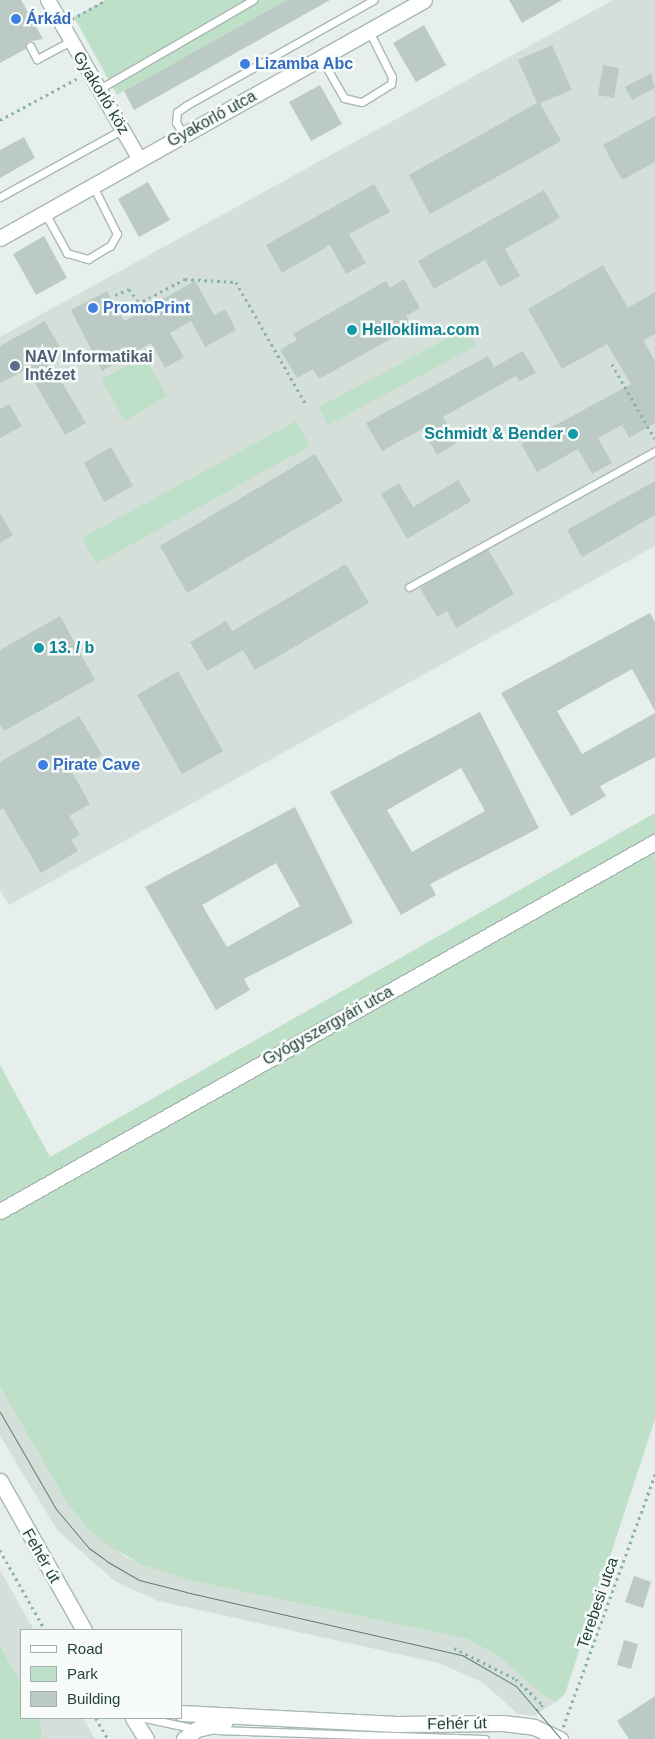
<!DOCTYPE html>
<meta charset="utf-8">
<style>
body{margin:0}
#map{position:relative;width:655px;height:1739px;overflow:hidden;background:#e6efeb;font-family:Arial,sans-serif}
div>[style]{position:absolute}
.built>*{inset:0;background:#d4dfda}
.green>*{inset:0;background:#bfe0c8}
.building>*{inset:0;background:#bbcac4}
.path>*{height:2.5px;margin-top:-1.25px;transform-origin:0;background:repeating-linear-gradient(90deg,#86b3a5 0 2.5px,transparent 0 6.5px)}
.roads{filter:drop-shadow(1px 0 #a8b8b2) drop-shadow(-1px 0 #a8b8b2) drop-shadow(0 1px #a8b8b2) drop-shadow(0 -1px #a8b8b2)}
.lane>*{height:7px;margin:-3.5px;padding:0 3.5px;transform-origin:3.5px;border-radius:3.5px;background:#fff}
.street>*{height:14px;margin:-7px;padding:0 7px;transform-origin:7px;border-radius:7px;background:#fff}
.secondary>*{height:15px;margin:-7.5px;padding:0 7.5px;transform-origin:7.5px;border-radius:7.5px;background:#fff}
.tram>*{height:1px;margin:-0.5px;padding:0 0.5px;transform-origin:0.5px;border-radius:0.5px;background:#5f7d75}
.dots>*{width:14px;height:14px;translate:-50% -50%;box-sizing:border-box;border:2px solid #f7fbf9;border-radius:50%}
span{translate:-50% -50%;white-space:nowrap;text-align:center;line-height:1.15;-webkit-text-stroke:5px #f7fbf9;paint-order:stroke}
.shop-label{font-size:16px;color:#366cbe;font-weight:700}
.left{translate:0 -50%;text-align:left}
.street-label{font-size:16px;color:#24423a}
.culture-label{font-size:16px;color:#0d838f;font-weight:700}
.right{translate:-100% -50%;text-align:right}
.service-label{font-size:16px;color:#4e5e75;font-weight:700}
.legend{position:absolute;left:20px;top:1629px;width:162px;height:90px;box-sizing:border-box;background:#f7fbf9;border:1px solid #a3b1ad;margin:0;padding:6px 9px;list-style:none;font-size:15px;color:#24423a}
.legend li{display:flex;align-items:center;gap:10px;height:25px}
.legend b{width:25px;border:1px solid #a3b1ad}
</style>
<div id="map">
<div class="built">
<div style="clip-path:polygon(613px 0,655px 0,655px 546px,9px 905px,0 890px,0 337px)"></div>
<div style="clip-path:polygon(0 1387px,66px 1501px,87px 1528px,127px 1558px,193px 1581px,468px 1639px,501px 1658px,556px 1702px,534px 1716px,518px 1714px,482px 1682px,439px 1663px,158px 1601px,116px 1582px,58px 1531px,24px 1476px,0 1435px)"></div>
<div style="clip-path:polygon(0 1570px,34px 1630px,21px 1630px,21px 1683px,0 1644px)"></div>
<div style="clip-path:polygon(40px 1718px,83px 1718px,95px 1739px,42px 1739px)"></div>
</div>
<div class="green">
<div style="clip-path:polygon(106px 0,287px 0,117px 95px,74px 17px)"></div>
<div style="clip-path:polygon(467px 328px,476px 346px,328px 425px,319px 407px)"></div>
<div style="clip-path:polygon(144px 355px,167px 396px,125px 421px,101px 380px)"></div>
<div style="clip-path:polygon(296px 421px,310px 446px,96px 564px,82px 538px)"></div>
<div style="clip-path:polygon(655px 813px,655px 1419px,565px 1694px,556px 1702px,544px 1696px,501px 1658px,468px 1639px,193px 1581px,143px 1565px,107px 1545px,87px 1528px,66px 1501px,0 1387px,0 1065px,50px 1157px)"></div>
<div style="clip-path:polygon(0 1645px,21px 1683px,21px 1718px,40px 1718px,42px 1739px,0 1739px)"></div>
</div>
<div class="building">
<div style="clip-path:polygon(0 0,21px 0,43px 39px,27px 42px,26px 49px,0 63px)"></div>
<div style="clip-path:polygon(287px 0,330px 0,134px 110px,124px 91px)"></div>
<div style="clip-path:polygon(509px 0,562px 0,522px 23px)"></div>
<div style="clip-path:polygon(424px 25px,446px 65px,416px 82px,393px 43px)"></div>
<div style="clip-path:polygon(552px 45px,572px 90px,540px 103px,561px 141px,430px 214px,409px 175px,537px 103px,518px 60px)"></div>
<div style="clip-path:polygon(603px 65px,619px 68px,614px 98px,598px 95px)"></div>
<div style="clip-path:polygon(651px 73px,655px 88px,632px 100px,625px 87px)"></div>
<div style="clip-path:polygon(320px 85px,342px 124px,311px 141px,289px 102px)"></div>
<div style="clip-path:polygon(655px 116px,655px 162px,622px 180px,603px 145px)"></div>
<div style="clip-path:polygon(24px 137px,35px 158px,0 178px,0 150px)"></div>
<div style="clip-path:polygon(148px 182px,170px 220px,139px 237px,118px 199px)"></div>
<div style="clip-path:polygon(374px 184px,390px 212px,349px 234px,366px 263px,346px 274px,330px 245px,282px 273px,266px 245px)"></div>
<div style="clip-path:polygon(544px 190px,560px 218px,505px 249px,520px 276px,500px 287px,485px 260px,434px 289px,418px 261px)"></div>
<div style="clip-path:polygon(44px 236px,67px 278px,36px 295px,13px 254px)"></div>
<div style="clip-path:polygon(603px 265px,628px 308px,655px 292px,655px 334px,643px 340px,655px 361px,655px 423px,629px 438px,622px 425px,598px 438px,612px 463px,592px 474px,578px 449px,537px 472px,521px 444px,631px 384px,607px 344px,562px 369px,528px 309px)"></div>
<div style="clip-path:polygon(404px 279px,420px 308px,406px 316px,412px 327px,319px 379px,313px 369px,297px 378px,280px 350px,297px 340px,293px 334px,386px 281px,390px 288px)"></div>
<div style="clip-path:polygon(195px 281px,214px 315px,225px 309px,236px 330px,205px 347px,191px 321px,170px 333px,184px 357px,165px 368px,151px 343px,102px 371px,71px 310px,107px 291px,124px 321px)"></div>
<div style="clip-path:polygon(45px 321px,61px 349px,47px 357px,86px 423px,65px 435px,27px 369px,0 383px,0 346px)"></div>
<div style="clip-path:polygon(523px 351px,536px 373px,519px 382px,516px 376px,443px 417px,457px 443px,437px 455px,422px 429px,382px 451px,366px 423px,488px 356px,494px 367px)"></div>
<div style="clip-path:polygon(9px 404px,22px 426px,0 438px,0 409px)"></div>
<div style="clip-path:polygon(111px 447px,133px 486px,104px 502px,84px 463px)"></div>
<div style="clip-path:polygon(315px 454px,343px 501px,187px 593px,160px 546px)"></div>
<div style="clip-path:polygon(458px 480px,471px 501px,407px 539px,381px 494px,399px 483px,413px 507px)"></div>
<div style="clip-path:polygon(655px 481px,655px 515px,582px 557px,567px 530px)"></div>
<div style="clip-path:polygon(0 513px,13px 535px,0 543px)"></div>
<div style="clip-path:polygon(488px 549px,514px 594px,456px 628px,447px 611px,437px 617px,420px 588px)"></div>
<div style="clip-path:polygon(346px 564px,369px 603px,255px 670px,243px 650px,207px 671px,190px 642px,226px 621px,232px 631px)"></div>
<div style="clip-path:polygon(650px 613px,655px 622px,655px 711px,632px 669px,557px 711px,582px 754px,655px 713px,655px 757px,600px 786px,606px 796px,571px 816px,501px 693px)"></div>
<div style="clip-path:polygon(60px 616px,95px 680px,4px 731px,0 724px,0 650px)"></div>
<div style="clip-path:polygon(178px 671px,223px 751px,182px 774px,137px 695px)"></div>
<div style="clip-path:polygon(evenodd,480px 712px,539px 828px,430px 884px,436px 895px,401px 915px,330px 792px,480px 712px,461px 768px,485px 811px,412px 852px,387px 810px,461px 768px)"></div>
<div style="clip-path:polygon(79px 716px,102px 755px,72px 772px,90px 804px,69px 816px,80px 835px,71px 840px,78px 851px,41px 873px,3px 808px,0 810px,0 762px)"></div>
<div style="clip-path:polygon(evenodd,295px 807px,353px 923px,244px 979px,250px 990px,216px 1010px,145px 887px,295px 807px,276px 863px,300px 906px,227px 947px,202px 905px,276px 863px)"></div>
<div style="clip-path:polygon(634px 1576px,651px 1582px,643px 1608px,625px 1602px)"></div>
<div style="clip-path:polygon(624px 1640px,638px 1644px,631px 1669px,617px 1665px)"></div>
<div style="clip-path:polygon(655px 1696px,655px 1739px,629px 1739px,617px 1721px)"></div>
</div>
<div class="path">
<div style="left:72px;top:19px;width:39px;rotate:-29deg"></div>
<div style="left:0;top:120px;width:89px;rotate:-28.3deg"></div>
<div style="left:115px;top:295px;width:15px;rotate:-23deg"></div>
<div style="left:129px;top:289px;width:17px;rotate:54deg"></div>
<div style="left:137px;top:304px;width:54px;rotate:-27.5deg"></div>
<div style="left:185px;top:279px;width:51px;rotate:3.4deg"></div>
<div style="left:236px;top:282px;width:141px;rotate:60.2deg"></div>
<div style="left:612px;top:364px;width:86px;rotate:60.2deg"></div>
<div style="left:0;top:1550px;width:92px;rotate:60.6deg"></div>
<div style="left:454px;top:1648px;width:69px;rotate:26.6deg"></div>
<div style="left:516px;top:1679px;width:37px;rotate:44deg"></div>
<div style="left:543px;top:1705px;width:12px;rotate:138deg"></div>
<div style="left:96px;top:1718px;width:24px;rotate:60deg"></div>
<div style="left:563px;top:1727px;width:269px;rotate:-70deg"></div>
</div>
<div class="roads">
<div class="lane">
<div style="left:30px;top:46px;width:15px;rotate:62deg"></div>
<div style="left:37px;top:59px;width:38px;rotate:-28deg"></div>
<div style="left:321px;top:58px;width:46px;rotate:60.1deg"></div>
<div style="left:344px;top:98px;width:18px;rotate:13deg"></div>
<div style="left:362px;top:102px;width:34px;rotate:-32deg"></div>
<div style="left:391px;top:84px;width:7px;rotate:-82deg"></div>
<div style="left:392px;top:77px;width:51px;rotate:-116.6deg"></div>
<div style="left:101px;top:88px;width:176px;rotate:-30.1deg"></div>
<div style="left:184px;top:135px;width:15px;rotate:-122deg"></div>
<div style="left:176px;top:122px;width:10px;rotate:-84deg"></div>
<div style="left:177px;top:112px;width:12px;rotate:-35deg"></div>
<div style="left:187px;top:105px;width:214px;rotate:-29.4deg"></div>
<div style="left:0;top:197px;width:141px;rotate:-28.9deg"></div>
<div style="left:45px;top:213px;width:46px;rotate:61.2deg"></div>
<div style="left:67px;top:253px;width:22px;rotate:16deg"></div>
<div style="left:88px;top:259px;width:26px;rotate:-31deg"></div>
<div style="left:110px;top:246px;width:14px;rotate:-60deg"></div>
<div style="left:117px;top:234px;width:54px;rotate:-116.6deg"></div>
<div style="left:409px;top:587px;width:281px;rotate:-28.9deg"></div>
<div style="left:145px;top:1718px;width:52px;rotate:12.2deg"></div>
<div style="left:216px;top:1730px;width:269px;rotate:1.9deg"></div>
</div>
<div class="street">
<div style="left:48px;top:0;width:185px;rotate:60.1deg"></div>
</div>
<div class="secondary">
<div style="left:0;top:238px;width:486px;rotate:-29.3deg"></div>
<div style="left:0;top:1211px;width:752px;rotate:-29.4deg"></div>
<div style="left:0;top:1481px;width:171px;rotate:60.6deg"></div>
<div style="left:181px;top:1713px;width:216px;rotate:2.9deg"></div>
<div style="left:397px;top:1724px;width:106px;rotate:-0.5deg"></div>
<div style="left:503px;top:1723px;width:31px;rotate:7deg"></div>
<div style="left:534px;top:1727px;width:29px;rotate:25deg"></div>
<div style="left:133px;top:1718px;width:25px;rotate:58deg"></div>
<div style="left:184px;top:1739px;width:16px;rotate:-38deg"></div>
<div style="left:197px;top:1729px;width:28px;rotate:-13deg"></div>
</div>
</div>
<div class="tram">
<div style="left:0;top:1412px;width:112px;rotate:60deg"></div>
<div style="left:56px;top:1509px;width:51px;rotate:49.8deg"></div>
<div style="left:89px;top:1548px;width:24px;rotate:36deg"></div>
<div style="left:108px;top:1562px;width:36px;rotate:30deg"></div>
<div style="left:139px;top:1580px;width:49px;rotate:14.3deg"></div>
<div style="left:186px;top:1592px;width:283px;rotate:12.9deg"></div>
<div style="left:462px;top:1655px;width:62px;rotate:29.9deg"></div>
<div style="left:516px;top:1686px;width:70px;rotate:49.7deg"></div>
</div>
<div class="dots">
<div style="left:16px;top:19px;background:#3f7fe0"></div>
<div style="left:245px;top:64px;background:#3f7fe0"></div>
<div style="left:93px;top:308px;background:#3f7fe0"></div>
<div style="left:352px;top:330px;background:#0f9aa8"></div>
<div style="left:15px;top:366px;background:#5c6f8a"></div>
<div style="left:573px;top:434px;background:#0f9aa8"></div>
<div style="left:39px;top:648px;background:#0f9aa8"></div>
<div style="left:43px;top:765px;background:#3f7fe0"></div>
</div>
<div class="shop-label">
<span class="left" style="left:26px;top:19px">Árkád</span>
<span class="left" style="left:255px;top:64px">Lizamba Abc</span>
<span class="left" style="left:103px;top:308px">PromoPrint</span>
<span class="left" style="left:53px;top:765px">Pirate Cave</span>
</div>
<div class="street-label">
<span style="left:101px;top:93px;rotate:59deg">Gyakorló köz</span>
<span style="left:212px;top:119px;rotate:-29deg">Gyakorló utca</span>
<span style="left:328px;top:1026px;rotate:-29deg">Gyógyszergyári utca</span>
<span style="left:41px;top:1556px;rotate:60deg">Fehér út</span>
<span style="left:598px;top:1603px;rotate:-71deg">Terebesi utca</span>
<span style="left:457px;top:1724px;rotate:-1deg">Fehér út</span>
</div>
<div class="culture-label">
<span class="left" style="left:362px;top:330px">Helloklima.com</span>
<span class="right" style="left:563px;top:434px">Schmidt &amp; Bender</span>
<span class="left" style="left:49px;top:648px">13. / b</span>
</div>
<div class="service-label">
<span class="left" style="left:25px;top:366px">NAV Informatikai<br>Intézet</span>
</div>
<ul class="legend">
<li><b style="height:6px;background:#fff"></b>Road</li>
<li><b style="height:14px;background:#bfe0c8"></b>Park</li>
<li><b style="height:14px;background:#bbcac4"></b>Building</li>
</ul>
</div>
